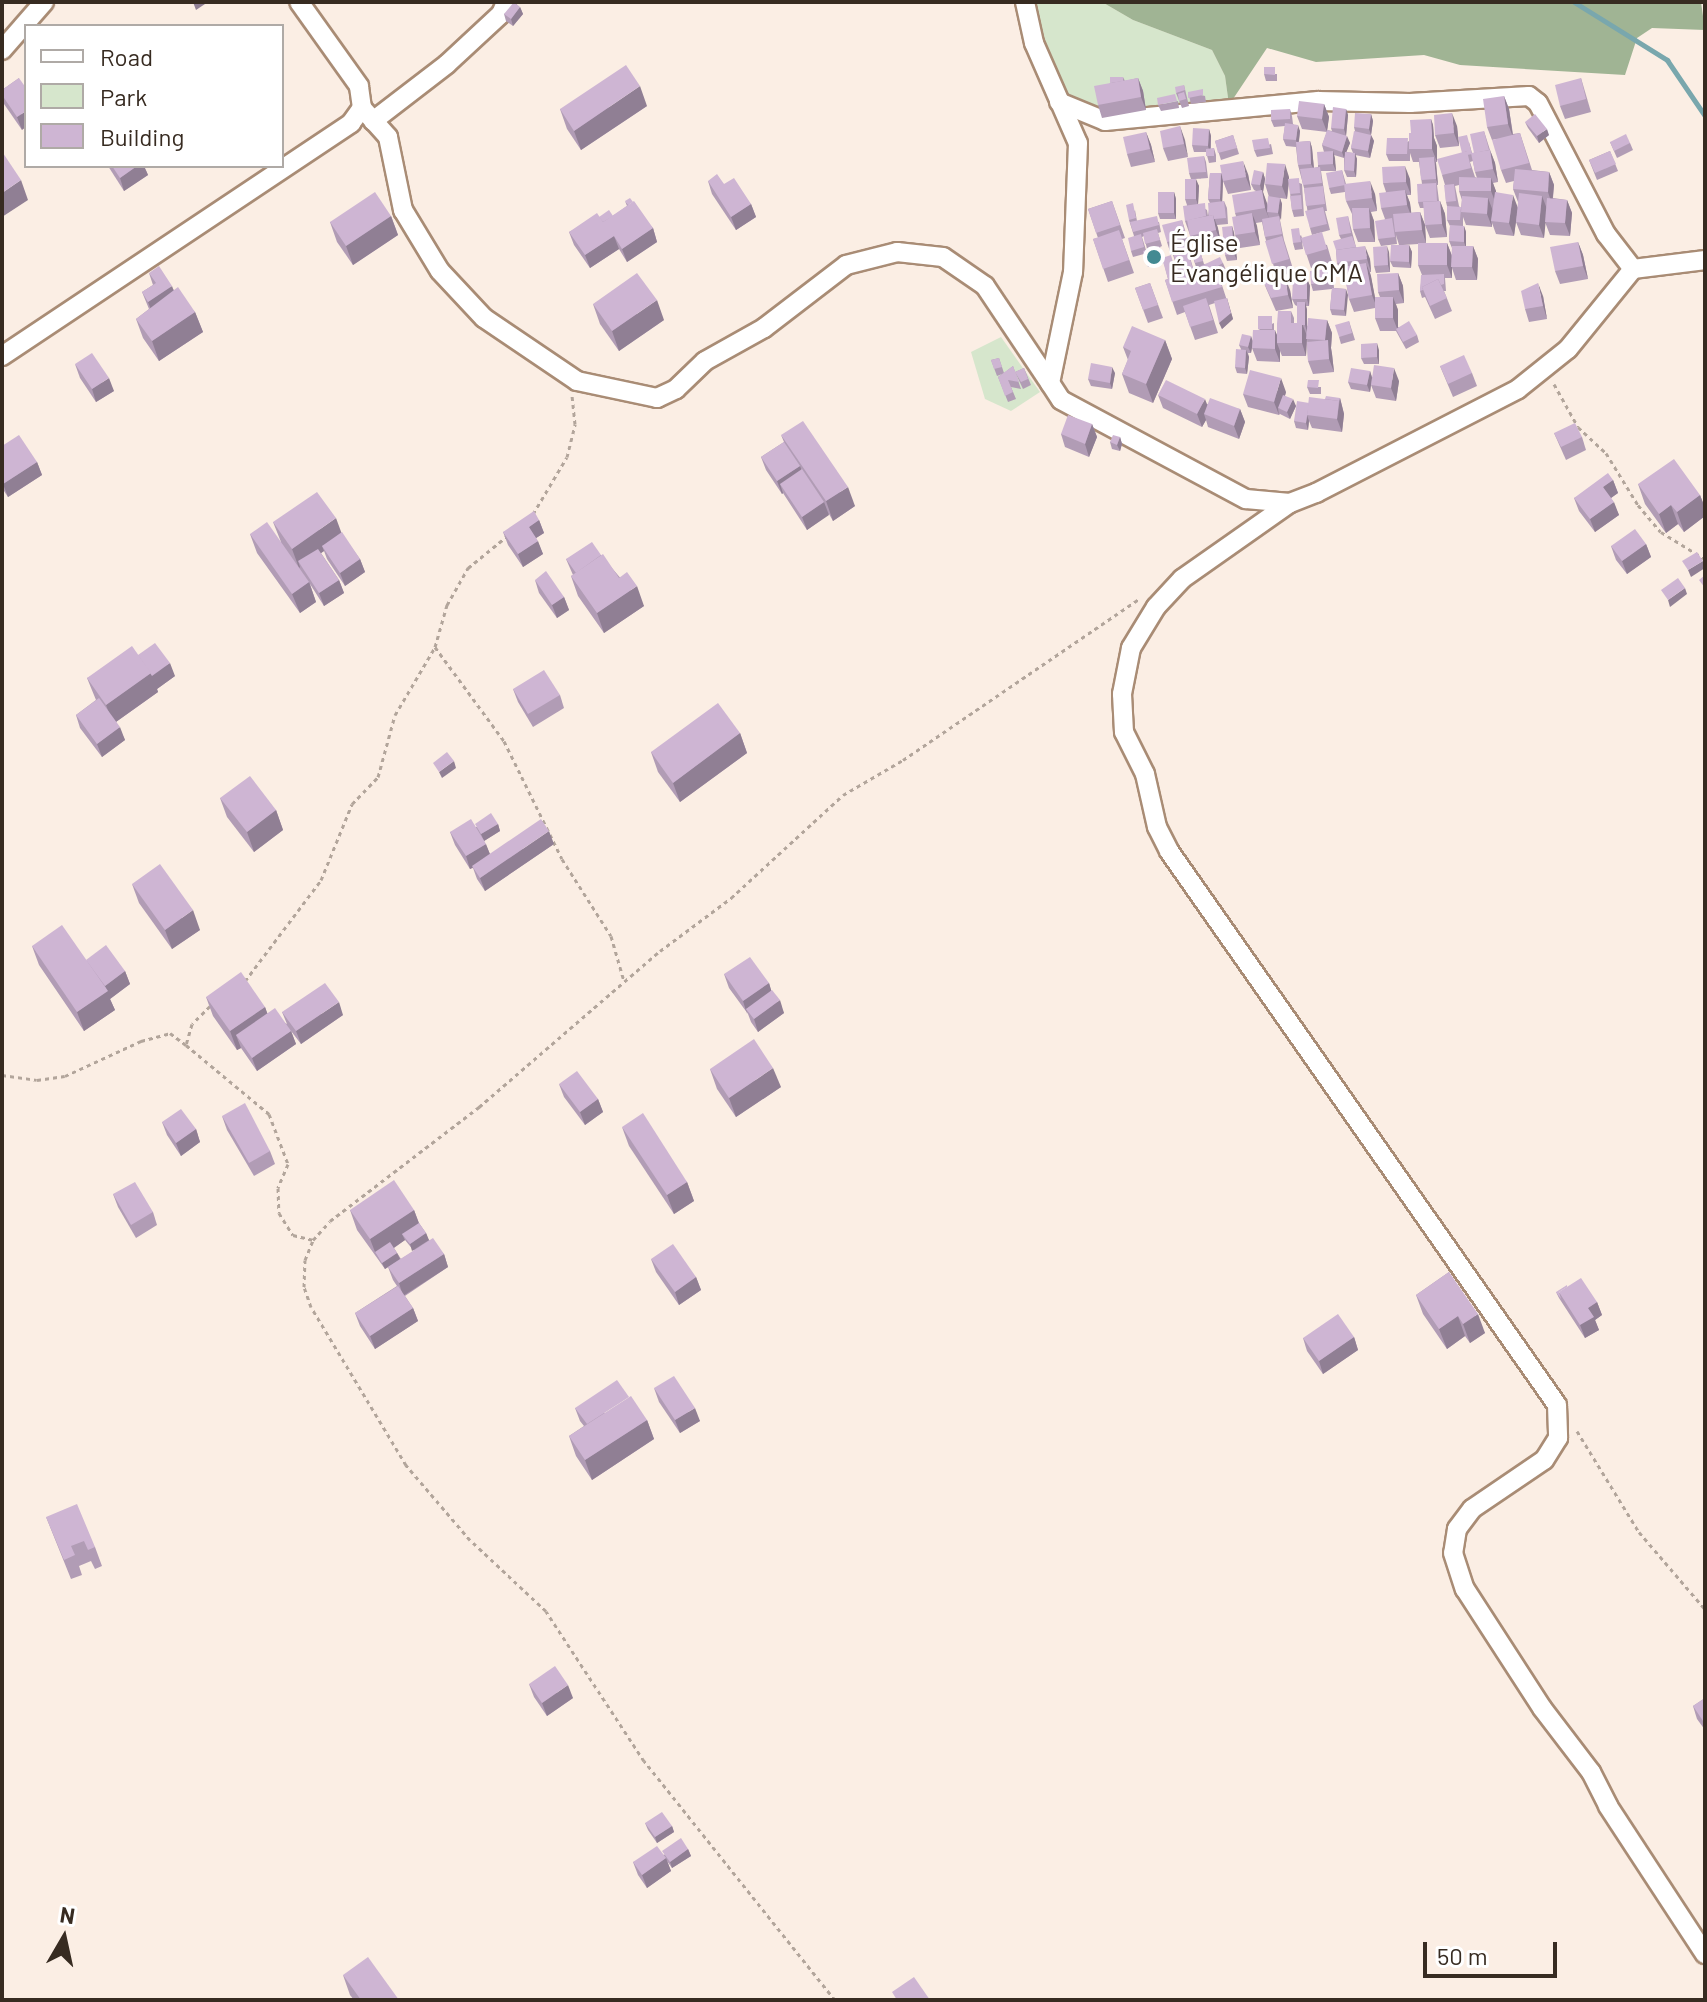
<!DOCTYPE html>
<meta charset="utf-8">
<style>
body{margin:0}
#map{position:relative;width:1707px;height:2002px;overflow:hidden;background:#fbeee4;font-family:Barlow,sans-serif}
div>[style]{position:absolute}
.green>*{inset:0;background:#d6e6cc}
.forest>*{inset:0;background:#a0b494}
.stream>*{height:5px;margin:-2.5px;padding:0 2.5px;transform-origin:2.5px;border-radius:2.5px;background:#79a7ad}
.path>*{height:3px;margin-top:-1.5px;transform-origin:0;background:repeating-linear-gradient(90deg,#b2a59b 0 4px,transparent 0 8px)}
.roads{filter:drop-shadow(2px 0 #a98c75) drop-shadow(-2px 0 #a98c75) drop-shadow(0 2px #a98c75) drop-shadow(0 -2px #a98c75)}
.minor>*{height:18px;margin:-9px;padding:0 9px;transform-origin:9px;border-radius:9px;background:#fff}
.wall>*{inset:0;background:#b19cb5}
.shaded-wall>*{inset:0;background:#907f94}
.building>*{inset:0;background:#ceb5d3}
.dots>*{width:22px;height:22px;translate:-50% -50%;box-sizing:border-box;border:4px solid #fff;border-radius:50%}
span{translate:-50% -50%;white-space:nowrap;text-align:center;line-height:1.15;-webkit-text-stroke:6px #fff;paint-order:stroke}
.poi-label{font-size:26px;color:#372b21}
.left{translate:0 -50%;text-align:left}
.frame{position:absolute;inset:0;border:4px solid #372b21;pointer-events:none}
.legend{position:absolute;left:24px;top:24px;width:260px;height:144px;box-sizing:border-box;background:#fff;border:2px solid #afaaa6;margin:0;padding:10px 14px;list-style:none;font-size:24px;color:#372b21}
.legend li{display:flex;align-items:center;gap:16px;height:40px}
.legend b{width:40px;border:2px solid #afaaa6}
.north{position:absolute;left:24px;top:1898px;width:80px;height:80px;-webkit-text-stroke:6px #fff;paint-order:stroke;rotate:9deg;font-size:22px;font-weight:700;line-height:32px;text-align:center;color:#372b21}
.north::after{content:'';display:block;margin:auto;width:28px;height:36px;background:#372b21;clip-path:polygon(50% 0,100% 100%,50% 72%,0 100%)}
.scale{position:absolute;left:1423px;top:1942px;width:134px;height:36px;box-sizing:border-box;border:4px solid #372b21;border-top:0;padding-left:10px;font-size:24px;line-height:28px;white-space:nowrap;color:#372b21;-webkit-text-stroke:6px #fff;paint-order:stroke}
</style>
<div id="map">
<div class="green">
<div style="clip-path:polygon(1035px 2px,1102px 2px,1133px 20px,1212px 50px,1225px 76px,1229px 105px,1100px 122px,1068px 106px,1036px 25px)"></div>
<div style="clip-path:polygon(1001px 337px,1040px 392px,1011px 411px,985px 399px,971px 352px)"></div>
</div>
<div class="forest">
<div style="clip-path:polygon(1102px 2px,1701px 2px,1705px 30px,1652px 28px,1637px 38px,1625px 75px,1460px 65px,1424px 55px,1316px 62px,1267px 48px,1229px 105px,1225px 76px,1212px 50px,1133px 20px)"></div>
</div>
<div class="stream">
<div style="left:1574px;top:2px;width:110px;rotate:31.9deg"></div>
<div style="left:1667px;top:60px;width:68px;rotate:55.8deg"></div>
</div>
<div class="path">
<div style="left:1554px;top:384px;width:49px;rotate:60.8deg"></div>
<div style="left:1578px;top:427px;width:38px;rotate:43deg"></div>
<div style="left:1606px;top:453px;width:61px;rotate:58.4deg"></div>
<div style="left:1638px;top:505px;width:35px;rotate:50deg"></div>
<div style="left:1661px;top:532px;width:52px;rotate:31.5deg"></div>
<div style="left:533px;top:514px;width:66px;rotate:-59.2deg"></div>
<div style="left:567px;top:457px;width:34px;rotate:-76deg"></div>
<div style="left:575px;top:424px;width:28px;rotate:-96deg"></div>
<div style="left:435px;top:647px;width:117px;rotate:53.7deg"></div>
<div style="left:504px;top:741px;width:131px;rotate:63.8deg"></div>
<div style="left:562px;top:859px;width:91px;rotate:57.5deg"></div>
<div style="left:611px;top:936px;width:47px;rotate:73.9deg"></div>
<div style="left:245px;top:981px;width:126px;rotate:-53deg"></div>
<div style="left:321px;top:880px;width:82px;rotate:-67.8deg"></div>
<div style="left:352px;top:804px;width:37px;rotate:-46deg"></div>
<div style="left:378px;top:777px;width:64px;rotate:-74.7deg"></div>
<div style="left:395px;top:715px;width:79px;rotate:-59.5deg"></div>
<div style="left:435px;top:647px;width:44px;rotate:-74.1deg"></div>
<div style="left:447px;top:605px;width:43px;rotate:-60.4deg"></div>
<div style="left:468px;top:568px;width:49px;rotate:-39.2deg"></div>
<div style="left:210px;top:1006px;width:25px;rotate:135deg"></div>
<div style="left:192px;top:1024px;width:22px;rotate:106deg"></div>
<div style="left:186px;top:1045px;width:108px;rotate:39.7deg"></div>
<div style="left:269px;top:1114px;width:53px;rotate:69.2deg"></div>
<div style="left:288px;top:1164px;width:26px;rotate:113deg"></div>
<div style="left:278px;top:1188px;width:25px;rotate:88deg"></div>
<div style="left:279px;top:1213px;width:26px;rotate:58deg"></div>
<div style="left:293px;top:1235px;width:21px;rotate:14deg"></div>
<div style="left:2px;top:1075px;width:35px;rotate:8deg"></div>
<div style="left:37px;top:1080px;width:28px;rotate:-8deg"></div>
<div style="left:65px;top:1076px;width:84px;rotate:-24.7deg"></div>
<div style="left:141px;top:1041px;width:30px;rotate:-15deg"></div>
<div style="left:170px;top:1033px;width:20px;rotate:37deg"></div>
<div style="left:1577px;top:1431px;width:119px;rotate:58.5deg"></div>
<div style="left:1639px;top:1532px;width:101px;rotate:49.4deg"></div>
<div style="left:835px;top:2000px;width:306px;rotate:-128.6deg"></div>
<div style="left:644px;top:1761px;width:179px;rotate:-123.2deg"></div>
<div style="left:546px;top:1611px;width:104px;rotate:-136.9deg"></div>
<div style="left:470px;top:1540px;width:99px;rotate:-130.5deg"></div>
<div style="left:406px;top:1465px;width:184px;rotate:-121deg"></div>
<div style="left:311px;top:1307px;width:21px;rotate:-109deg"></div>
<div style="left:304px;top:1287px;width:27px;rotate:-88deg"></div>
<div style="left:305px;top:1260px;width:22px;rotate:-68deg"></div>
<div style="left:313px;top:1240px;width:25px;rotate:-48deg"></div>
<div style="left:330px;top:1221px;width:188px;rotate:-37.4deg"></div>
<div style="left:479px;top:1107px;width:239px;rotate:-40.8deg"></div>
<div style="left:660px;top:951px;width:89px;rotate:-36.7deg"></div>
<div style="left:731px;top:898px;width:152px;rotate:-42.6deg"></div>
<div style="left:843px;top:795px;width:69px;rotate:-30.3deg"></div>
<div style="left:903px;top:760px;width:286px;rotate:-34.3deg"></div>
</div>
<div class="roads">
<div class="minor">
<div style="left:1025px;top:2px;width:42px;rotate:77.6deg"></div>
<div style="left:1034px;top:43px;width:109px;rotate:66.3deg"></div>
<div style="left:1078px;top:143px;width:129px;rotate:92.2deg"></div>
<div style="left:1073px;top:272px;width:113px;rotate:101.7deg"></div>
<div style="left:1050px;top:383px;width:20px;rotate:57deg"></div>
<div style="left:1061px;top:400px;width:210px;rotate:28.2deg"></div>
<div style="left:1246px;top:499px;width:44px;rotate:5.2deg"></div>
<div style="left:1290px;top:503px;width:28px;rotate:-21deg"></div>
<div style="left:1316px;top:493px;width:227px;rotate:-27.2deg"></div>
<div style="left:1518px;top:389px;width:64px;rotate:-38.7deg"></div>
<div style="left:1568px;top:349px;width:103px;rotate:-50.9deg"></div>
<div style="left:1633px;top:269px;width:73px;rotate:-7.1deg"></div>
<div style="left:2px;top:50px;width:64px;rotate:-48.8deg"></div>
<div style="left:1059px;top:102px;width:50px;rotate:22.4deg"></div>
<div style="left:1105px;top:121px;width:214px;rotate:-5.4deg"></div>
<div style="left:1318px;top:101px;width:92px;rotate:1.2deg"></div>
<div style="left:1410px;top:103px;width:119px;rotate:-3.4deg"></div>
<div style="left:1529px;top:96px;width:11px;rotate:38deg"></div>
<div style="left:1538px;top:103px;width:148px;rotate:62.6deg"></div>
<div style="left:1606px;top:234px;width:44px;rotate:52.4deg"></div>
<div style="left:362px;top:108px;width:39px;rotate:48deg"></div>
<div style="left:388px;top:137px;width:75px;rotate:78.4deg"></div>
<div style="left:403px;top:210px;width:71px;rotate:58.8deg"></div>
<div style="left:440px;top:271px;width:64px;rotate:46.9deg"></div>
<div style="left:484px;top:318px;width:112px;rotate:34.1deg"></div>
<div style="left:577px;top:381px;width:82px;rotate:12deg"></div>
<div style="left:657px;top:398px;width:21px;rotate:-25deg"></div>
<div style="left:676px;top:389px;width:40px;rotate:-44deg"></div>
<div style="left:705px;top:361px;width:68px;rotate:-29.2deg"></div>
<div style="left:764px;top:328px;width:103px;rotate:-37.5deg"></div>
<div style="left:846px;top:265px;width:53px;rotate:-14.3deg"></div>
<div style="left:897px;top:252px;width:46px;rotate:6.2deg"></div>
<div style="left:943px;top:257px;width:51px;rotate:34.6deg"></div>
<div style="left:985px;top:286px;width:117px;rotate:56.2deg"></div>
<div style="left:373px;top:121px;width:93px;rotate:-37.6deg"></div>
<div style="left:447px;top:64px;width:74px;rotate:-42.8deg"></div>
<div style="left:501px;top:14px;width:13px;rotate:-67deg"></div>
<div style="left:2px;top:356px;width:420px;rotate:-33.7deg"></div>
<div style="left:351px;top:123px;width:19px;rotate:-54deg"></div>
<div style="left:362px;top:108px;width:22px;rotate:-98deg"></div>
<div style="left:359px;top:86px;width:103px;rotate:-125.5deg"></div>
<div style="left:1290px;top:503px;width:132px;rotate:144.9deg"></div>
<div style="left:1182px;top:579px;width:38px;rotate:133deg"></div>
<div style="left:1156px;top:607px;width:48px;rotate:121.4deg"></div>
<div style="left:1131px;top:648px;width:47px;rotate:101.1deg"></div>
<div style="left:1122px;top:694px;width:38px;rotate:87deg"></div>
<div style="left:1124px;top:732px;width:47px;rotate:63.4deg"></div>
<div style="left:1145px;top:774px;width:54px;rotate:77.2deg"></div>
<div style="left:1157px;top:827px;width:27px;rotate:63deg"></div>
<div style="left:1169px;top:851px;width:676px;rotate:54.99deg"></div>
<div style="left:1557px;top:1405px;width:33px;rotate:88deg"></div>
<div style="left:1558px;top:1438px;width:26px;rotate:122deg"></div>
<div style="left:1544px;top:1460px;width:87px;rotate:145.8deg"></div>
<div style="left:1472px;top:1509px;width:25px;rotate:127deg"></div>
<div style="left:1457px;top:1529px;width:24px;rotate:99deg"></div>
<div style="left:1453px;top:1553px;width:38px;rotate:72deg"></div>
<div style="left:1465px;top:1589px;width:142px;rotate:57.1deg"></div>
<div style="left:1542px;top:1708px;width:81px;rotate:52.6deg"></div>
<div style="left:1591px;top:1772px;width:38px;rotate:63deg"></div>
<div style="left:1608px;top:1806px;width:177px;rotate:56.8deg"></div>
</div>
</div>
<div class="wall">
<div style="clip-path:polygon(520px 7px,523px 14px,513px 26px,506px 21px,504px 14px)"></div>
<div style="clip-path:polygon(1264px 74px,1277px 74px,1277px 81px,1266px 81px)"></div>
<div style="clip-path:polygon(1123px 77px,1125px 81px,1138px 78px,1143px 91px,1146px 110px,1102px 118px,1098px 105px,1110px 83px)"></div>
<div style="clip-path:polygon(19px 78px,22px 130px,4px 104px,2px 97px,2px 90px)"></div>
<div style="clip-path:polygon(1581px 78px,1591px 112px,1565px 119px,1560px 106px)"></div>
<div style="clip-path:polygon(1184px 85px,1189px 106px,1182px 108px,1176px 93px)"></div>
<div style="clip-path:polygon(1188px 92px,1205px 96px,1206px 102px,1191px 104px)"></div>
<div style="clip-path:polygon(evenodd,1504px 96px,1509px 109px,1513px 134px,1520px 133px,1532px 170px,1549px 172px,1554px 185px,1553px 198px,1567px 200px,1572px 213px,1570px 236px,1550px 235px,1545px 222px,1544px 238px,1521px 235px,1516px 222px,1517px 210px,1514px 236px,1496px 234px,1492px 223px,1492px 227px,1466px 225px,1463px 217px,1463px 226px,1464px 226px,1466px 232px,1466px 246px,1473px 246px,1478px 259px,1477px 280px,1456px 280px,1452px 268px,1452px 278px,1445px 278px,1446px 291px,1444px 291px,1452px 311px,1435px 319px,1425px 297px,1422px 298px,1420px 291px,1422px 275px,1418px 265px,1418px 244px,1403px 245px,1409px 245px,1412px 252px,1411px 268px,1393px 267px,1390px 261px,1399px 245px,1396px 235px,1397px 244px,1381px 246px,1378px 239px,1385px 219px,1381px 208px,1386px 192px,1383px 183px,1410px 179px,1411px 195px,1407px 195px,1410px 203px,1411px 213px,1420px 212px,1425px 225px,1426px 243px,1447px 243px,1452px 256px,1452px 248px,1449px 241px,1450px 226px,1447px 220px,1447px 206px,1446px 202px,1445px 185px,1442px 175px,1462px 153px,1469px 142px,1472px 153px,1474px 153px,1484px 131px,1490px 150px,1495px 163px,1498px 182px,1493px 183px,1496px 192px,1518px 208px,1518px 202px,1513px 189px,1514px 181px,1506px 183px,1501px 170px,1496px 139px,1492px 140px,1487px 127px,1504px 96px,1473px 161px,1475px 172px,1477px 178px,1475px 177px,1470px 162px,1473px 161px,1504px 96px,1459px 185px,1459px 191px,1462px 200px,1461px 209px,1459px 206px,1455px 186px,1459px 185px)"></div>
<div style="clip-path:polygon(1178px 101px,1179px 108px,1161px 111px,1158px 105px)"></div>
<div style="clip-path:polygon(1324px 104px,1329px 117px,1327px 130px,1332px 131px,1331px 128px,1346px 109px,1348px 115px,1346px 136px,1350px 143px,1346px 152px,1353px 153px,1351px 148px,1355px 131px,1354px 127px,1371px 114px,1373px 121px,1371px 135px,1374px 141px,1370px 158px,1355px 155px,1357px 159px,1356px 177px,1347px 177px,1344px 170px,1344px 158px,1334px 155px,1336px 171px,1321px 171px,1327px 211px,1325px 211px,1330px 230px,1312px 235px,1310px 228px,1304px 188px,1298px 165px,1296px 147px,1286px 146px,1283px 139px,1285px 126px,1274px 127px,1271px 120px,1290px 109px,1292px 116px,1293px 124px,1300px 131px,1299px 142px,1310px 141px,1312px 148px,1314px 168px,1318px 167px,1318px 165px,1324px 152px,1322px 145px,1327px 132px,1302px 129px,1297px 116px)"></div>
<div style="clip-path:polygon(647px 106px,581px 150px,567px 129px,560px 109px)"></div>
<div style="clip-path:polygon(1431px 119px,1433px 125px,1434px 138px,1437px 146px,1437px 162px,1436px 162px,1438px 185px,1437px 185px,1439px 201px,1440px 201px,1445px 214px,1447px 237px,1430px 238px,1425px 225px,1424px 208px,1420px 208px,1418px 202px,1422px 184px,1419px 162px,1413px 162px,1410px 153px,1410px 161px,1389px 161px,1386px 154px,1409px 141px,1411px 133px)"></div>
<div style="clip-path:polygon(1525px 122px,1549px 135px,1539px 143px,1528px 128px)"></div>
<div style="clip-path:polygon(1180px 126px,1188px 157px,1168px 161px,1163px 148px)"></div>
<div style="clip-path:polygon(1457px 126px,1459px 146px,1440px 148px,1435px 135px)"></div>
<div style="clip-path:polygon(1209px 129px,1211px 136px,1211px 149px,1214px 148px,1216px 155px,1216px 162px,1209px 163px,1206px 152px,1194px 152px,1192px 145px)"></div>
<div style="clip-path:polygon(1146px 132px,1151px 145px,1155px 162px,1131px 167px,1127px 154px)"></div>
<div style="clip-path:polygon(1233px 135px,1239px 154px,1221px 160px,1215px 141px)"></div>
<div style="clip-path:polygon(1610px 142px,1630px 143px,1633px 150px,1617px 158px)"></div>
<div style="clip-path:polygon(1271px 144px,1273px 154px,1257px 157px,1254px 150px)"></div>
<div style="clip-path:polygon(1610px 151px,1618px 171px,1597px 180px,1589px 160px)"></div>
<div style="clip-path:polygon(evenodd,1204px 156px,1206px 162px,1208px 178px,1195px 179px,1199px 186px,1198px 204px,1207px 210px,1208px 216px,1210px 203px,1208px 199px,1210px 173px,1248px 174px,1251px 190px,1228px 194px,1223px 181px,1222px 202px,1224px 201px,1227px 208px,1228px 224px,1217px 225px,1221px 243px,1199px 248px,1204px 264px,1223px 263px,1226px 270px,1218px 273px,1233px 319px,1222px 329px,1215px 303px,1209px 305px,1218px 333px,1195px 340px,1185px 312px,1177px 315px,1165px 280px,1168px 279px,1164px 263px,1148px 267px,1144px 254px,1133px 257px,1131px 251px,1134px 236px,1129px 220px,1135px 210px,1137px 221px,1159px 222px,1161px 232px,1158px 233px,1162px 246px,1160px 247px,1163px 258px,1178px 276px,1180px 276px,1173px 255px,1171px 255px,1167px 242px,1182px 220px,1191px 250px,1195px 249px,1185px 221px,1187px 205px,1185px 199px,1191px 179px,1189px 173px,1204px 156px,1144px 236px,1147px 249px,1146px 250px,1142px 237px,1144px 236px,1204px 156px,1188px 251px,1191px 251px,1197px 270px,1200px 270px,1194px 271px,1188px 251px)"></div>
<div style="clip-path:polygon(108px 166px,144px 166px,148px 175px,124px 191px)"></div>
<div style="clip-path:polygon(1342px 170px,1346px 184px,1375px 194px,1377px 211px,1371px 212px,1374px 221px,1375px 242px,1358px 242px,1353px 229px,1352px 214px,1346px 201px,1345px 192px,1331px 194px,1329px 188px)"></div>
<div style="clip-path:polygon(1263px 172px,1265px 179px,1263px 192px,1267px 206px,1269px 197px,1265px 184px,1289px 177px,1289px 179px,1302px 184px,1304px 216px,1294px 217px,1292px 210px,1289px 183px,1287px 199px,1280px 198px,1282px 204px,1280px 220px,1284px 240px,1294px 272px,1277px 277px,1265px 237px,1262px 222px,1256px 223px,1260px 245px,1240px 248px,1235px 235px,1236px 216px,1235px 213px,1256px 191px,1254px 190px,1251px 184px)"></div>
<div style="clip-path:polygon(708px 181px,724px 184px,751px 204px,756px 217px,736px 230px,712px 194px)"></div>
<div style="clip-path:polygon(1174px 192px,1176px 199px,1176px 219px,1160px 219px,1158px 213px)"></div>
<div style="clip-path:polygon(625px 201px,653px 228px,657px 242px,627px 262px,619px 249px,590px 268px,574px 245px,569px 232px,599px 217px,613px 216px,627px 206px)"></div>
<div style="clip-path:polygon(1112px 201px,1125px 238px,1122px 239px,1134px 273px,1108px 282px,1093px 239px,1098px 238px,1088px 209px)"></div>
<div style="clip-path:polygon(391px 216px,398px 235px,353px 265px,337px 242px,330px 222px)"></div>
<div style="clip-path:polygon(1348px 216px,1356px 247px,1370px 259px,1371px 272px,1370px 272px,1375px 298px,1380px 297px,1378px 292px,1398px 273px,1403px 286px,1404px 303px,1396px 304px,1398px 310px,1398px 327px,1417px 335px,1419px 342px,1406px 349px,1396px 331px,1380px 331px,1375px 318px,1375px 308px,1354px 312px,1349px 299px,1345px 275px,1342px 276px,1337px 263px,1336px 250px,1341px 239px,1339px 235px)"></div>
<div style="clip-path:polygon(1232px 226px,1234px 233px,1237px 260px,1227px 261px,1225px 255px)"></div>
<div style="clip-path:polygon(1301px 235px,1302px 238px,1327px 245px,1332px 262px,1311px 268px,1302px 241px,1303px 249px,1295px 250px,1293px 243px)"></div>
<div style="clip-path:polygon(1578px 242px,1583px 255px,1588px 279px,1560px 284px,1555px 271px)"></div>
<div style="clip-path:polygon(1389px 252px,1390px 272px,1376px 273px,1374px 266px)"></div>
<div style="clip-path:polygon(149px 273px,174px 290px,195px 312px,203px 332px,159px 361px,143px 338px,136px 319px,149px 309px,142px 292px,153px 285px)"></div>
<div style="clip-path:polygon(1333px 276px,1334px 288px,1346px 289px,1346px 316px,1332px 315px,1330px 309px,1332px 289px,1313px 291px,1311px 284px)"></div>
<div style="clip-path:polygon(1307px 279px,1310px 286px,1309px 306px,1306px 306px,1307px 326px,1327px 320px,1332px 333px,1331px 348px,1332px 354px,1334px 372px,1313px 374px,1308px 361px,1307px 339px,1306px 356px,1282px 356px,1280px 351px,1280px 362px,1257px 361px,1252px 348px,1252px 345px,1251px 353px,1248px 353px,1249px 357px,1247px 374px,1237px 373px,1235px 367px,1241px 349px,1239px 345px,1251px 336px,1252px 341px,1258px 330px,1274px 323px,1274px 330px,1277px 335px,1291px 311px,1294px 318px,1294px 323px,1297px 323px,1297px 306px,1295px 305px,1292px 299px)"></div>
<div style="clip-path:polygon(1263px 281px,1290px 290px,1293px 308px,1276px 311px)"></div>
<div style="clip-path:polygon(1150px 283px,1163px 318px,1148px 323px,1135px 288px)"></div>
<div style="clip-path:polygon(1543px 296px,1547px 319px,1529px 322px,1525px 309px)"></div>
<div style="clip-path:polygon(593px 304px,664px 320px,619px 351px,600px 324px)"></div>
<div style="clip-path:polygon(1349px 321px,1355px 340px,1341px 344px,1339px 337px)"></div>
<div style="clip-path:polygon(1165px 340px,1172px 359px,1153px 403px,1129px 393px,1122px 374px,1128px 360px,1123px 347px)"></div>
<div style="clip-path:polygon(1379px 350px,1379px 364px,1364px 364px,1361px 358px)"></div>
<div style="clip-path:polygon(999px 358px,1004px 373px,1013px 366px,1021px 389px,1011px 387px,1016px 399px,1008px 402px,998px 377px,1002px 374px,997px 376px,991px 360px)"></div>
<div style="clip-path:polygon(75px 364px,114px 391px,96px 402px,80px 378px)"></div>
<div style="clip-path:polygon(1440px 366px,1472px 373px,1477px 386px,1453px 397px)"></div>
<div style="clip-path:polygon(1024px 368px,1031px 385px,1023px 389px,1015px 372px)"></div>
<div style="clip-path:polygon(1370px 371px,1372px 377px,1399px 381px,1396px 401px,1376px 398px,1371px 385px,1370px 392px,1351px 389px,1348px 382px)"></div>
<div style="clip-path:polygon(1115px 373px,1112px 389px,1091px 386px,1088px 379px)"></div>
<div style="clip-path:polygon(1307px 387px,1321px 387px,1321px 394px,1310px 394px)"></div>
<div style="clip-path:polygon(1286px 392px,1285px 396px,1296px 406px,1290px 419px,1280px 414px,1279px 415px,1248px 407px,1243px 394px)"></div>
<div style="clip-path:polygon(1158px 395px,1207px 404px,1240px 409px,1245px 422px,1239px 439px,1208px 427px,1206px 420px,1202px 427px,1163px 408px)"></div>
<div style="clip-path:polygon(1340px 398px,1344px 414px,1342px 432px,1312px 428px,1309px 421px,1308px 430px,1296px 428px,1294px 421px,1309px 403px,1325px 399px)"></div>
<div style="clip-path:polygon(1092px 424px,1097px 437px,1089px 457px,1065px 447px,1061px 434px)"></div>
<div style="clip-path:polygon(1554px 433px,1582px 437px,1586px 450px,1566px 460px)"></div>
<div style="clip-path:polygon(781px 435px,855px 506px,833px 521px,829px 514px,807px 530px,783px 493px,782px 494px,766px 470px,761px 457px,784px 442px)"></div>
<div style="clip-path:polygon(1120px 437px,1122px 444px,1120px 451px,1112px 449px,1110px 442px)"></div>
<div style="clip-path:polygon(2px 446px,37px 462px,42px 475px,8px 497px,2px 488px)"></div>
<div style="clip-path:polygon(1613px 480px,1618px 493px,1611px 498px,1619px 515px,1595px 532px,1579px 511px,1574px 498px)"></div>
<div style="clip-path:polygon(1638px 484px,1700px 495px,1705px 508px,1705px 516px,1684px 532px,1678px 524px,1666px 533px,1645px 504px)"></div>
<div style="clip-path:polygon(539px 520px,544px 533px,536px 538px,543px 554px,523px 567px,508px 545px,503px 532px)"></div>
<div style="clip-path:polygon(273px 522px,341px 533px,360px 559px,365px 572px,345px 586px,327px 559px,324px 551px,321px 553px,339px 580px,344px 593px,324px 606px,310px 584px,316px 602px,300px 613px,257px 553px,250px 534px,281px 542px)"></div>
<div style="clip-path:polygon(1646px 544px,1651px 557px,1627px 574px,1616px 560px,1611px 546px)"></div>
<div style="clip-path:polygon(601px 555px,644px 606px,604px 633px,578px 596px,571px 576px,573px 575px,566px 559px)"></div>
<div style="clip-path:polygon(535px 580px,564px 597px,569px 610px,557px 618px,539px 593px)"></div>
<div style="clip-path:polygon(138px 655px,175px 676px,157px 689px,158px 692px,116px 722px,125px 740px,102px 757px,80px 728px,76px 715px,96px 700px,87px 678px)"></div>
<div style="clip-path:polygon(513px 689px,560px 695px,564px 708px,533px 727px,518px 702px)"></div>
<div style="clip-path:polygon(740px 733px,747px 753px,680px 802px,658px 772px,651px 752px)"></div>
<div style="clip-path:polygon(220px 798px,276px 810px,283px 830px,254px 852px,227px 817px)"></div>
<div style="clip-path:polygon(498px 824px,500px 831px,484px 841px,490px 854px,554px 844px,485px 891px,477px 879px,473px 868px,470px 869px,455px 845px,450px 832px,476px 827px)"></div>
<div style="clip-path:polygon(132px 884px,200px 930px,172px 949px,139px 903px)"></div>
<div style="clip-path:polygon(32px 946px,125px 971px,130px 984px,110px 999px,115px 1010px,84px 1031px,39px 965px)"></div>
<div style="clip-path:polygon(724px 974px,769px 983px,771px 991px,784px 1013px,758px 1032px,751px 1022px,748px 1014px,729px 988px)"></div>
<div style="clip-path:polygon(206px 997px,265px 1007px,267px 1013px,287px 1024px,282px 1012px,343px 1015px,301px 1044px,291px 1031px,296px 1044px,257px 1071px,241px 1048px,237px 1050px,213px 1016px)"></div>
<div style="clip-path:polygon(710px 1069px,781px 1087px,736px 1117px,717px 1089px)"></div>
<div style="clip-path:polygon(559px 1084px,598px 1099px,603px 1112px,585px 1125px,564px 1097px)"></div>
<div style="clip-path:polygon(222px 1116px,270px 1151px,275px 1164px,254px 1176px,227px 1130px)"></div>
<div style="clip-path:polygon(162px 1122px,196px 1129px,200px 1142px,181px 1156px,167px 1135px)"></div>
<div style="clip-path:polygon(622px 1127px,687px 1182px,694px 1201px,674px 1214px,629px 1146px)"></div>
<div style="clip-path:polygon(113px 1194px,153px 1212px,157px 1225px,136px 1238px,118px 1207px)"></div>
<div style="clip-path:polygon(evenodd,350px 1210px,414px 1210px,419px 1223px,426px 1233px,428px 1239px,444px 1254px,448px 1267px,405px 1296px,413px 1308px,418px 1321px,375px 1349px,360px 1326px,355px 1313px,397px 1286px,393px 1280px,388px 1267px,394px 1263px,385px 1269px,357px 1230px,350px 1210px,405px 1240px,414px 1251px,401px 1259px,394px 1248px,405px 1240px)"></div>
<div style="clip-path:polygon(651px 1259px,696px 1277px,701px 1290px,679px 1305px,656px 1272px)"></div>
<div style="clip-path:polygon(1449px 1272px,1485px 1333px,1470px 1343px,1465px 1336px,1447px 1349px,1423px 1314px,1416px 1295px)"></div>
<div style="clip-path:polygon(1556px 1292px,1597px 1302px,1602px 1315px,1595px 1320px,1599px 1330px,1585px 1338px,1559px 1298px)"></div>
<div style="clip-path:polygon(1354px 1337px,1358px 1350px,1323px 1374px,1307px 1351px,1303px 1338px)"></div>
<div style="clip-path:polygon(654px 1388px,700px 1421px,680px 1433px,659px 1402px)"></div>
<div style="clip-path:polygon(575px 1408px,647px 1420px,654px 1439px,592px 1480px,576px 1456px,569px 1436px,584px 1426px,580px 1421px)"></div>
<div style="clip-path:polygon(46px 1517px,95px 1547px,102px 1566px,95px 1569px,91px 1561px,79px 1566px,82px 1575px,71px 1579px)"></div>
<div style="clip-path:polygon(529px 1684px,573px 1698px,547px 1716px,534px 1697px)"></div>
<div style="clip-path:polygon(1705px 1698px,1705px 1730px,1697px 1719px,1693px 1706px)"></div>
<div style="clip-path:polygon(645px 1823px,672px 1826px,674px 1832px,657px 1843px,648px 1830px)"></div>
<div style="clip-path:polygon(688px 1849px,691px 1856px,672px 1868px,667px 1861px,671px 1871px,647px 1888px,638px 1875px,633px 1862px)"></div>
<div style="clip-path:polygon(343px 1975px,399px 2000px,354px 2000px,350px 1995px)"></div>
</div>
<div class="shaded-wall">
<div style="clip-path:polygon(193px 2px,208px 2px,196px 10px)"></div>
<div style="clip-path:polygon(520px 7px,523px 14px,513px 26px,511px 19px)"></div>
<div style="clip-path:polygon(1138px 78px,1143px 91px,1146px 110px,1141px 97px)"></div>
<div style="clip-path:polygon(640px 86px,647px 106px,581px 150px,574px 131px)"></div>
<div style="clip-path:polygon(1504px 96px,1509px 109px,1513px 137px,1508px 124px)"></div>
<div style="clip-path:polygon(1324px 104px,1329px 117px,1327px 132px,1322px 119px)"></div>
<div style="clip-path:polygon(1346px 109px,1348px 115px,1346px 136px,1344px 129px)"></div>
<div style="clip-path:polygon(26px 111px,26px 127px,22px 130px,17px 117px)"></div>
<div style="clip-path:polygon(1452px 113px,1457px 126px,1459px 146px,1454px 133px)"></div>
<div style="clip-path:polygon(1371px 114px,1373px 121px,1371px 135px,1369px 129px)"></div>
<div style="clip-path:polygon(1431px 119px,1433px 125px,1434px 138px,1437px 146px,1437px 162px,1432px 149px)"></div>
<div style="clip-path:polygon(1298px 125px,1300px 131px,1298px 147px,1296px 140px)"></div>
<div style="clip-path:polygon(1180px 126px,1185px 140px,1188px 157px,1184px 144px)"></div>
<div style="clip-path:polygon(1209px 129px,1211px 136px,1210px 153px,1208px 146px)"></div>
<div style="clip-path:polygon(1547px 129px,1549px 135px,1539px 143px,1537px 136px)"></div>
<div style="clip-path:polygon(1146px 132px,1151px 145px,1155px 162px,1150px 149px)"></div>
<div style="clip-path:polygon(1371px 135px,1374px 141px,1370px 158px,1368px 151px)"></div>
<div style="clip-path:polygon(1347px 136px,1350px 143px,1344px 158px,1342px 152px)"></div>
<div style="clip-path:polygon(1310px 141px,1312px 148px,1314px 170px,1311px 164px)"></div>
<div style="clip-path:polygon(1490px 150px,1495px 163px,1498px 182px,1493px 169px)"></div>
<div style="clip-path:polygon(1333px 151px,1335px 158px,1336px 171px,1333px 164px)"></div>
<div style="clip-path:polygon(1355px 153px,1357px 159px,1356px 177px,1354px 171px)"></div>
<div style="clip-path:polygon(1434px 157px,1436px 164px,1438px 185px,1436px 179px)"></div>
<div style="clip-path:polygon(1243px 161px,1248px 174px,1251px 190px,1246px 177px)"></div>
<div style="clip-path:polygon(1285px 164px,1289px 177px,1287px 199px,1282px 186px)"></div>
<div style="clip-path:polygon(137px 166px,144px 166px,148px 175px,124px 191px,120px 178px)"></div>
<div style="clip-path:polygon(1405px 166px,1410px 179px,1411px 195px,1406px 182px)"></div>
<div style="clip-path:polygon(1263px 172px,1265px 179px,1263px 192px,1267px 203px,1268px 212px,1267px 212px,1270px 221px,1265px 208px,1260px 185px)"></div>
<div style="clip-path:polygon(1549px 172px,1554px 185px,1552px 205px,1548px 192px)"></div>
<div style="clip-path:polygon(1221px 173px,1223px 180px,1222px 206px,1220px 199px)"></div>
<div style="clip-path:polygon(1491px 178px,1496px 191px,1496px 204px,1491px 191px)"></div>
<div style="clip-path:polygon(1196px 179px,1199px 186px,1198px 205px,1196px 199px)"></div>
<div style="clip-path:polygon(21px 180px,28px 200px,2px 217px,2px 193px)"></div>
<div style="clip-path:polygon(1370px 181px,1375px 194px,1377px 211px,1372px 198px)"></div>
<div style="clip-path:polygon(1405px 190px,1410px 203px,1412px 218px,1407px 205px)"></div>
<div style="clip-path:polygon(1174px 192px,1176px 199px,1176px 219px,1174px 213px)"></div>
<div style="clip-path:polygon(1513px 195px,1518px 208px,1514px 236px,1509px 223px)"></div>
<div style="clip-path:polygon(1542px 196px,1547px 209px,1544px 238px,1539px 225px)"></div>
<div style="clip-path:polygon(1280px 198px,1282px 204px,1281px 220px,1278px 213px)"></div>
<div style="clip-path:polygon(1488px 198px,1493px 211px,1491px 221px,1492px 227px,1487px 214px)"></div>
<div style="clip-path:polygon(1567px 200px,1572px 213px,1570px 236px,1565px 223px)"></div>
<div style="clip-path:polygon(1440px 201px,1445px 214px,1447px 237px,1442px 224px)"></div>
<div style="clip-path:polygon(751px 204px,756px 217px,736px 230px,731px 217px)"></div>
<div style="clip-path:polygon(1369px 208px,1374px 221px,1375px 242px,1370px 228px)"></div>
<div style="clip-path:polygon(1420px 212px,1425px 225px,1426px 243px,1422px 230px)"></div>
<div style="clip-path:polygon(1252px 213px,1257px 226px,1260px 245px,1255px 232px)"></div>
<div style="clip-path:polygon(1213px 215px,1218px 228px,1221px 243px,1216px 230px)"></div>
<div style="clip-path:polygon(391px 216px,398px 235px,353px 265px,346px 246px)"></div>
<div style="clip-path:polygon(1232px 226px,1234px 233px,1237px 260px,1234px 254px)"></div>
<div style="clip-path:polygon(1464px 226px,1466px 232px,1466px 248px,1464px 242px)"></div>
<div style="clip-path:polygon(653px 228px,657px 242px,627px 262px,622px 249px)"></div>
<div style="clip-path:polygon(614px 236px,619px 249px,590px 268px,585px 255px)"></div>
<div style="clip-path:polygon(1578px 242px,1583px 255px,1588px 279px,1583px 266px)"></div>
<div style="clip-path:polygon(1447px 243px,1452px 256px,1452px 278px,1447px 265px)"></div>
<div style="clip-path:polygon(1409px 245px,1412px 252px,1411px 268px,1409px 262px)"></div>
<div style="clip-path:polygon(1365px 246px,1370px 259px,1371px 272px,1367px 259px)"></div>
<div style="clip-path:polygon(1387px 246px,1389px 252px,1390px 272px,1388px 265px)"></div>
<div style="clip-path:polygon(1473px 246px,1478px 259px,1477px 280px,1472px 267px)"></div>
<div style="clip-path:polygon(1366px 263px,1371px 276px,1377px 308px,1372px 295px)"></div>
<div style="clip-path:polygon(1398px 273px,1403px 286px,1404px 303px,1399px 290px)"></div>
<div style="clip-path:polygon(1285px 277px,1290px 290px,1293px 308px,1288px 295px)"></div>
<div style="clip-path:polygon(1307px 279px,1310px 286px,1309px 306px,1307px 299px)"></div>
<div style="clip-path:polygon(1538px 283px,1543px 296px,1547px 319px,1543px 306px)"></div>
<div style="clip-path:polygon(172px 286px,177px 299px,153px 315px,148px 302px)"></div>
<div style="clip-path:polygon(1346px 289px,1348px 295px,1346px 316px,1344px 310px)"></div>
<div style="clip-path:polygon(1393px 297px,1398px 310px,1398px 331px,1393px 318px)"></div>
<div style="clip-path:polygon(1227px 298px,1233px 319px,1222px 329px,1219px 323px)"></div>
<div style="clip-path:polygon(657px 300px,664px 320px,619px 351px,612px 331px)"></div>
<div style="clip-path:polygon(1305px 302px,1307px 309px,1307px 332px,1305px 325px)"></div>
<div style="clip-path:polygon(195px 312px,203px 332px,159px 361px,152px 341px)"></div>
<div style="clip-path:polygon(1327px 320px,1332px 333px,1331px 348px,1332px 354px,1334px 372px,1329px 359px,1325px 340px)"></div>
<div style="clip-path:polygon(1302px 323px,1307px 336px,1306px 356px,1302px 343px)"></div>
<div style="clip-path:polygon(1275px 330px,1280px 343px,1277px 343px,1280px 351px,1280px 362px,1275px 349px)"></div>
<div style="clip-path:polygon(1251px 336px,1253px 342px,1251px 353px,1248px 347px)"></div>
<div style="clip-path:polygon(1165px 340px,1172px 359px,1153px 403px,1146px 384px)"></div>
<div style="clip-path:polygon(1377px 343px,1379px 350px,1379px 364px,1377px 357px)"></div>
<div style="clip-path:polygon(1246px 350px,1249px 357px,1247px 374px,1245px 368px)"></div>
<div style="clip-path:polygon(1112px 367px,1115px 373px,1112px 389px,1110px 383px)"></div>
<div style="clip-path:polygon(1394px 368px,1399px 381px,1396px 401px,1391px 388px)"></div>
<div style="clip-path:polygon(1370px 371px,1372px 378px,1370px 392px,1367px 385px)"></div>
<div style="clip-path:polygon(109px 378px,114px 391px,96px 402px,92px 389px)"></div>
<div style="clip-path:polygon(1281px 378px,1286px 392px,1281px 409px,1278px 408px,1279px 415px,1274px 402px)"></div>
<div style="clip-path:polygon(1340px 398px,1344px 414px,1342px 432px,1337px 419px)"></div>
<div style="clip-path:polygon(1205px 399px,1210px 412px,1204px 414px,1206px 420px,1202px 427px,1197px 414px)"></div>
<div style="clip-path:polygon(1293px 399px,1296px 406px,1290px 419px,1287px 412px)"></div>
<div style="clip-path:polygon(1240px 409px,1245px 422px,1239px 439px,1234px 426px)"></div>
<div style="clip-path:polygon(1307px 415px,1309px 421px,1308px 430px,1306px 423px)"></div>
<div style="clip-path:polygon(1092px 424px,1097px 437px,1089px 457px,1085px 444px)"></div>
<div style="clip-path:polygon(1120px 437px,1122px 444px,1120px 451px,1117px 445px)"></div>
<div style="clip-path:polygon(37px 462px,42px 475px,8px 497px,3px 484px)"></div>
<div style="clip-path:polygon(800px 466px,805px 479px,780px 484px,783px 493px,782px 494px,777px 481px)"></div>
<div style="clip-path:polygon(1613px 480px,1618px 493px,1608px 500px,1603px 487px)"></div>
<div style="clip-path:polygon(848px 487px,855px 506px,833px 521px,826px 501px)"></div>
<div style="clip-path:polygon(1700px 495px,1705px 508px,1705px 516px,1684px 532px,1677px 512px)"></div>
<div style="clip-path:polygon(824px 502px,829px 515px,807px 530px,802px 517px)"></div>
<div style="clip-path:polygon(1614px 502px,1619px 515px,1595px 532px,1590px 519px)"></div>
<div style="clip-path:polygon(1671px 505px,1678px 524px,1666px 533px,1659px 514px)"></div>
<div style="clip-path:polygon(336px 518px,343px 537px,322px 546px,324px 551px,302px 566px,298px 561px,300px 567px,299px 568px,292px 549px)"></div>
<div style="clip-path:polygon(539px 520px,544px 533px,533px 540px,529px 527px)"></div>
<div style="clip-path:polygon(538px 541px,543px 554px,523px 567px,518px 554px)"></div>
<div style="clip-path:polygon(1646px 544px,1651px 557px,1627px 574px,1622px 561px)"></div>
<div style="clip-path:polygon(360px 559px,365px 572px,345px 586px,340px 573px)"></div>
<div style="clip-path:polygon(1703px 561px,1705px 568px,1691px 577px,1688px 570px)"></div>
<div style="clip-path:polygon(339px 580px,344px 593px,324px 606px,319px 593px)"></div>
<div style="clip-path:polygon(309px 582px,316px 602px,300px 613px,292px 594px)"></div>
<div style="clip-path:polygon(637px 586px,644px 606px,604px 633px,597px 613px)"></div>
<div style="clip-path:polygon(1685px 588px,1687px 594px,1670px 607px,1668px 600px)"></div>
<div style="clip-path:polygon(564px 597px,569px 610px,557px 618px,552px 605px)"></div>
<div style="clip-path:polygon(170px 663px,175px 676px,157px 689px,158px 692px,113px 724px,106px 705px,151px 673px)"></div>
<div style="clip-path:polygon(120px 727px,125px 740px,102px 757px,97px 744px)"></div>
<div style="clip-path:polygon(740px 733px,747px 753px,680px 802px,673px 783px)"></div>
<div style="clip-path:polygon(454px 761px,456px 768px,442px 778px,439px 772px)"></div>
<div style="clip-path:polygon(276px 810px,283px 830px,254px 852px,247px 832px)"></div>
<div style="clip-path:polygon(498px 824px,500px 831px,484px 841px,481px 834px)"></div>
<div style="clip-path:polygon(549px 831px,554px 844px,485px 891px,480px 878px)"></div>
<div style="clip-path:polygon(486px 844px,491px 857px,470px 869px,466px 856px)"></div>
<div style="clip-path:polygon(193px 910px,200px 930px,172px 949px,165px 930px)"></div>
<div style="clip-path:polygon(125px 971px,130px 984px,110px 999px,115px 1010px,84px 1031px,77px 1012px,107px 991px,105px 986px)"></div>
<div style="clip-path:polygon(769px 983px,773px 996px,746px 1009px,747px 1014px,743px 1001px)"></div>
<div style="clip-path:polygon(780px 1000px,784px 1013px,758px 1032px,754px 1019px)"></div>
<div style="clip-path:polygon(339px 1002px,343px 1015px,301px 1044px,296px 1031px)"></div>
<div style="clip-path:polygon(265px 1007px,272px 1026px,236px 1035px,241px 1048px,237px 1050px,230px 1031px)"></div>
<div style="clip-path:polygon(291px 1031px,296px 1044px,257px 1071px,252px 1058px)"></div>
<div style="clip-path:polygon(773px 1068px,781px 1087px,736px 1117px,729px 1098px)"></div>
<div style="clip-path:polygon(598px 1099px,603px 1112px,585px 1125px,580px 1112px)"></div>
<div style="clip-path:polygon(196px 1129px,200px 1142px,181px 1156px,176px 1143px)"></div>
<div style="clip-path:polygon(687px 1182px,694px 1201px,674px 1214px,667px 1195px)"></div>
<div style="clip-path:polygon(414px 1210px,421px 1229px,402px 1234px,405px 1240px,379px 1258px,375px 1252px,370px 1239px)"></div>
<div style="clip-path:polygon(426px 1233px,429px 1240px,412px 1251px,410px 1244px)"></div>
<div style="clip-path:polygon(397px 1253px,400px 1259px,385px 1269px,382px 1263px)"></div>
<div style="clip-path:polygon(444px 1254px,448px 1267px,403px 1296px,399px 1283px)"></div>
<div style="clip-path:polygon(696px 1277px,701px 1290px,679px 1305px,675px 1292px)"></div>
<div style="clip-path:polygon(1597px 1302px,1602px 1315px,1595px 1320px,1599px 1330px,1585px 1338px,1580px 1325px,1588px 1308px)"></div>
<div style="clip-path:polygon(413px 1308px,418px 1321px,375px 1349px,370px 1336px)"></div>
<div style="clip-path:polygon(1478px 1314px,1485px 1333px,1470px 1343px,1463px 1324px)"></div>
<div style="clip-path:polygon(1458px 1316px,1465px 1336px,1447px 1349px,1439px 1329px)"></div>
<div style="clip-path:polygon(1354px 1337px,1358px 1350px,1323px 1374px,1319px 1361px)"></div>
<div style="clip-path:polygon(695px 1408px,700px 1421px,680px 1433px,675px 1420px)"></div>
<div style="clip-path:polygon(647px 1420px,654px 1439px,592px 1480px,585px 1460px)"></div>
<div style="clip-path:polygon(568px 1685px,573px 1698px,547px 1716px,542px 1703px)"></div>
<div style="clip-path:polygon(672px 1826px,674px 1832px,657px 1843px,655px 1837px)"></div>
<div style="clip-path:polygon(688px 1849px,691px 1856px,672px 1868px,670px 1862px)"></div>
<div style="clip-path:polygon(666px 1858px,671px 1871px,647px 1888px,642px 1875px)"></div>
</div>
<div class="building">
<div style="clip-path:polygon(514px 2px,520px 7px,511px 19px,504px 14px)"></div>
<div style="clip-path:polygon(626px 65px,640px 86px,574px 131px,560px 109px)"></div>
<div style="clip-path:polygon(1264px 67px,1275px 67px,1275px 75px,1264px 74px)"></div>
<div style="clip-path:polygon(1110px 77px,1123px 77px,1123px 81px,1110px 83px)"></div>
<div style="clip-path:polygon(19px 78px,26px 88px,26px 111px,17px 117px,2px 95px,2px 90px)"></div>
<div style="clip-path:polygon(1138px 78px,1141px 97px,1098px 105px,1094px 86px)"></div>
<div style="clip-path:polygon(1581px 78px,1586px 99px,1560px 106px,1555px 85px)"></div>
<div style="clip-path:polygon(1184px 85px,1185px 90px,1176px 93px,1175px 87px)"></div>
<div style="clip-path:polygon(1203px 89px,1203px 95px,1188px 98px,1188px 92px)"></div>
<div style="clip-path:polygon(1184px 92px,1186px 99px,1179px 101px,1178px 94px)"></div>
<div style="clip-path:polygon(1175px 94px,1177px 101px,1158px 105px,1157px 98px)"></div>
<div style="clip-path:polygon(1504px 96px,1508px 124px,1487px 127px,1483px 99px)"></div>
<div style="clip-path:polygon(1299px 101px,1324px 104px,1322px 119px,1297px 116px)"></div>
<div style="clip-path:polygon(1333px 107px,1346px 109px,1344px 129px,1331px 128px)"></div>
<div style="clip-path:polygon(1290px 109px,1290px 119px,1271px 120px,1271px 110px)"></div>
<div style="clip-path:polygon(1355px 113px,1371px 114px,1369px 129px,1354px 127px)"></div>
<div style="clip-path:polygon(1452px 113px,1454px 133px,1435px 135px,1434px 115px)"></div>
<div style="clip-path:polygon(1535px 114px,1547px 129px,1537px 136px,1525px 122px)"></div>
<div style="clip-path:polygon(1431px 119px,1432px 133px,1411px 133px,1410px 120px)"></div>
<div style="clip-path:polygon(1285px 123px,1298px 125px,1296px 140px,1283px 139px)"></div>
<div style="clip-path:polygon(1180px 126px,1184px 144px,1163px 148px,1160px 131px)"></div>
<div style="clip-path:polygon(1193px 128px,1209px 129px,1208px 146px,1192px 145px)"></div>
<div style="clip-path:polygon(1327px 130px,1347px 136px,1342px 152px,1322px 145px)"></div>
<div style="clip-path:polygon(1354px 131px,1371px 135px,1368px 151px,1351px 148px)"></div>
<div style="clip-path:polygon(1484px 131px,1489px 150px,1474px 153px,1470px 134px)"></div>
<div style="clip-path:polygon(1146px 132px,1150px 149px,1127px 154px,1123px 137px)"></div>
<div style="clip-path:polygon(1409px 133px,1432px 133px,1432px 149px,1409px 149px)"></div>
<div style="clip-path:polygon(1520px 133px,1529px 163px,1501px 170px,1492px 140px)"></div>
<div style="clip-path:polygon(1626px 134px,1630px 143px,1614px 151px,1610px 142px)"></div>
<div style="clip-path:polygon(1233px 135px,1237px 148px,1218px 153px,1215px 141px)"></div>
<div style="clip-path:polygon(1467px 135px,1472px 154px,1467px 155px,1467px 151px,1462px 153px,1458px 137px)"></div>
<div style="clip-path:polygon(1268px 138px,1270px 148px,1254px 150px,1252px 140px)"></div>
<div style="clip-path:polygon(1387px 138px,1408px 138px,1407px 154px,1386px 154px)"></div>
<div style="clip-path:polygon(1310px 141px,1311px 164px,1298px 165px,1296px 142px)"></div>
<div style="clip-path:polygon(1214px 148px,1214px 156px,1206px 156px,1206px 149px)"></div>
<div style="clip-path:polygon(1490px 150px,1493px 169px,1475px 172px,1471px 153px)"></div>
<div style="clip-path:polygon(1333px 151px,1333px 164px,1318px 165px,1317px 152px)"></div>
<div style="clip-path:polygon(1467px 151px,1471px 168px,1442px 175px,1437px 159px)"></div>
<div style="clip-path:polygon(1610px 151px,1616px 164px,1595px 173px,1589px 160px)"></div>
<div style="clip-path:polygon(1345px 152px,1355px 153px,1354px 171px,1344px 170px)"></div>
<div style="clip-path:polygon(3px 153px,21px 180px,2px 193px,2px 154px)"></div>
<div style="clip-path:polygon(1204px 156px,1206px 172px,1189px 173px,1187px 158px)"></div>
<div style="clip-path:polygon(1434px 157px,1436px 179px,1421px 180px,1419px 158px)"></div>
<div style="clip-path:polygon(1243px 161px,1246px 177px,1223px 181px,1220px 165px)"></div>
<div style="clip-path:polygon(1267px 163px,1285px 164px,1282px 186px,1265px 184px)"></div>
<div style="clip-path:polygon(112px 166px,137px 166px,120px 178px)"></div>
<div style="clip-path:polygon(1405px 166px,1406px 182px,1383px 183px,1382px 167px)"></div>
<div style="clip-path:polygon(1320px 167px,1322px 183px,1303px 185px,1300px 169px)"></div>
<div style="clip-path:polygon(1515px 169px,1549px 172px,1548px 192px,1513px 189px)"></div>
<div style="clip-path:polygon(1254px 170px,1263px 172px,1260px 185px,1251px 184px)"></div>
<div style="clip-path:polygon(1342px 170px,1345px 185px,1329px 188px,1326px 173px)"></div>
<div style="clip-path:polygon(1210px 173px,1221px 173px,1220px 199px,1208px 199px)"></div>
<div style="clip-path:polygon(717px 174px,724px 184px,734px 178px,751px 204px,731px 217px,708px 181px)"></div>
<div style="clip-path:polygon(1459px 177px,1491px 178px,1491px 191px,1459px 191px)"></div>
<div style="clip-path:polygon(1299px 178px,1300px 193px,1290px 194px,1288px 179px)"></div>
<div style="clip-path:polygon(1185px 179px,1196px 179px,1196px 199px,1185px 199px)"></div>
<div style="clip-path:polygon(1370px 181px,1372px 198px,1346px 201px,1344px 184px)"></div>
<div style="clip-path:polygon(1436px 183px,1437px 201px,1418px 202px,1417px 184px)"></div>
<div style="clip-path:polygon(1454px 184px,1456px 201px,1446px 202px,1444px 185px)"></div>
<div style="clip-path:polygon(1323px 186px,1325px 204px,1306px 206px,1304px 188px)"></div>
<div style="clip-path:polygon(1262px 190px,1265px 208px,1235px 213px,1232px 195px)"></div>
<div style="clip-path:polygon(1405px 190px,1407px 205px,1381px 208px,1379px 193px)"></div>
<div style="clip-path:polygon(375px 192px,391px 216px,346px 246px,330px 222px)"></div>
<div style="clip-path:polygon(1158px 192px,1174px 192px,1174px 213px,1158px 213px)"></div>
<div style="clip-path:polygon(1495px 192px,1513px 195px,1509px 223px,1491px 221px)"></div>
<div style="clip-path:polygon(1519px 193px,1542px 196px,1539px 225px,1516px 222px)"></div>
<div style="clip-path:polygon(1301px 195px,1302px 209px,1292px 210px,1290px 196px)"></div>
<div style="clip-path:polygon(1268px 196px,1280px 198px,1278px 213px,1267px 212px)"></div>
<div style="clip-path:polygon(1462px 196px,1488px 198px,1487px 214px,1461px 212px)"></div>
<div style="clip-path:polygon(630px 198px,633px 202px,628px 205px,625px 201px)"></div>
<div style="clip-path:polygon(1547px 198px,1567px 200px,1565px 223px,1545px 222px)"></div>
<div style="clip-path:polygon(634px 201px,653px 228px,622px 249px,614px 236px,585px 255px,569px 232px,597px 213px,603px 222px)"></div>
<div style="clip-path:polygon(1112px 201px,1120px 225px,1096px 233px,1088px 209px)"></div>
<div style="clip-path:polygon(1224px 201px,1226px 218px,1214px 219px,1213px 215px,1209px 216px,1208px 203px)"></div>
<div style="clip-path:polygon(1440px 201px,1442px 224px,1425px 225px,1423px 202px)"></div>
<div style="clip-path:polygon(1133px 203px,1136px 218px,1129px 220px,1126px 205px)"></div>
<div style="clip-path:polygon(1205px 203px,1206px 216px,1185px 221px,1183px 206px)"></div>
<div style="clip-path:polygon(1447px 206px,1461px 207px,1460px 220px,1447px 220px)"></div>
<div style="clip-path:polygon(1323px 207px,1327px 224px,1310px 228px,1305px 211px)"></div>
<div style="clip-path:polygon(1352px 208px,1369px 208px,1370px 228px,1353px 229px)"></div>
<div style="clip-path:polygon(609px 210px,613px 216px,603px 222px,599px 217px)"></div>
<div style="clip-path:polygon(1420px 212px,1422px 230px,1395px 232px,1393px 214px)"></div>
<div style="clip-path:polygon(1252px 213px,1255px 232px,1235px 235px,1232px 217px)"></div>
<div style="clip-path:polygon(1213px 215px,1216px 230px,1190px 236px,1187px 220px)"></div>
<div style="clip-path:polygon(1157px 216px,1159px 225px,1133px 232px,1130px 222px)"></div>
<div style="clip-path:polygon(1279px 216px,1282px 234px,1265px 237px,1262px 219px)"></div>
<div style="clip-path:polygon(1348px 216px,1351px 233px,1339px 235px,1336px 218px)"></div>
<div style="clip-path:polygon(1392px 218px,1395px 237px,1378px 239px,1375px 221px)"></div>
<div style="clip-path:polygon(1182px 220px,1186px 238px,1167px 242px,1162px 225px)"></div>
<div style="clip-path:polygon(1450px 225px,1464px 226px,1464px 242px,1449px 241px)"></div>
<div style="clip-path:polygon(1232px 226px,1234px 254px,1225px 255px,1222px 227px)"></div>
<div style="clip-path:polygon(1299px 228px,1301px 242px,1293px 243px,1291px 229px)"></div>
<div style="clip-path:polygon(1157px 229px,1160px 240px,1145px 244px,1143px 233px)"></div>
<div style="clip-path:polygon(1119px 230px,1129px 260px,1103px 269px,1093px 239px)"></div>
<div style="clip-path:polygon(1322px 232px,1327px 249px,1306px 255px,1301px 238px)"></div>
<div style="clip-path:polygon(1141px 234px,1144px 247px,1131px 251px,1128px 238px)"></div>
<div style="clip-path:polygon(1282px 236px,1289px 259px,1272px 264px,1265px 241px)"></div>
<div style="clip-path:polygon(1352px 236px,1356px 247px,1336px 250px,1333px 241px)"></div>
<div style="clip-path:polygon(1578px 242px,1583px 266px,1555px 271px,1550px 247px)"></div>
<div style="clip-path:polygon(1418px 243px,1447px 243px,1447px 265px,1418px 265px)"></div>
<div style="clip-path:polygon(1186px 245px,1193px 269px,1179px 273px,1172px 249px)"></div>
<div style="clip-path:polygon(1391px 245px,1409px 245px,1409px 262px,1390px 261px)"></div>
<div style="clip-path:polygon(1159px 246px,1162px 256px,1146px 261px,1143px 251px)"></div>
<div style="clip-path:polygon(1365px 246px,1367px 259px,1337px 263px,1336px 250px)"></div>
<div style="clip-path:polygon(1387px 246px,1388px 265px,1374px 266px,1373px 247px)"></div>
<div style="clip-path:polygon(1452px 246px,1473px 246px,1472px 267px,1451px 267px)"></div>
<div style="clip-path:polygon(1199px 247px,1203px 261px,1195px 263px,1191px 250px)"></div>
<div style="clip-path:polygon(1171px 255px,1177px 277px,1168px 279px,1162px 258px)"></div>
<div style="clip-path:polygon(1220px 257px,1223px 263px,1216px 267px,1215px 265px,1200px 270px,1199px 267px)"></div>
<div style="clip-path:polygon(1366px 263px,1372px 295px,1349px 299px,1343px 267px)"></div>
<div style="clip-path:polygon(1215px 265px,1222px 287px,1172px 302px,1165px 280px)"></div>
<div style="clip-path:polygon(159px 266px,172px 286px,148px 302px,142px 292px,156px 283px,149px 273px)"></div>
<div style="clip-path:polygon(1330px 269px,1332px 282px,1311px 284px,1310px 271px)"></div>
<div style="clip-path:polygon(637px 273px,657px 300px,612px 331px,593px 304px)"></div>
<div style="clip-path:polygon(1398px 273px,1399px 290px,1378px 292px,1377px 274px)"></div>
<div style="clip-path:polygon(1444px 274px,1444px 284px,1441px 285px,1438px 279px,1422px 287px,1423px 290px,1420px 291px,1421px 275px)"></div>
<div style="clip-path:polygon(1285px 277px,1288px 295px,1271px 298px,1263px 281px)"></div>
<div style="clip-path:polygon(1293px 279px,1307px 279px,1307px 299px,1292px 299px)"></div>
<div style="clip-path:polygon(1438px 279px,1447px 298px,1430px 306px,1422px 287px)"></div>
<div style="clip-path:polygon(1150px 283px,1158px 305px,1143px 310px,1135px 288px)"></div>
<div style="clip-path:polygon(1538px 283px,1543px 306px,1525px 309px,1521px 291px)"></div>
<div style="clip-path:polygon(178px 287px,195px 312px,152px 341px,136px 319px)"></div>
<div style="clip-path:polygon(1332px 288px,1346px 289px,1344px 310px,1330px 309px)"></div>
<div style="clip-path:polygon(1375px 297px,1393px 297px,1393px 318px,1375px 318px)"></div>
<div style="clip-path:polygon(1206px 298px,1213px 320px,1190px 327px,1183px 306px)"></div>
<div style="clip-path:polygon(1227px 298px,1231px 313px,1219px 323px,1214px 301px)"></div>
<div style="clip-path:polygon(1297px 302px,1305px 302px,1305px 325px,1302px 325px,1302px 323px,1297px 323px)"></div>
<div style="clip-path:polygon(1278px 311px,1291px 311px,1291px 323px,1277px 324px)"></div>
<div style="clip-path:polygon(1258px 316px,1272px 316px,1272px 329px,1258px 329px)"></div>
<div style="clip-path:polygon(1308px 318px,1327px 320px,1325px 340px,1306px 339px)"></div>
<div style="clip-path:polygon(1349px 321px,1352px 333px,1339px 337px,1335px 325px)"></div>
<div style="clip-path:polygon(1409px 321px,1417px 335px,1403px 342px,1396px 329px)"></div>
<div style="clip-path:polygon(1277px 323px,1302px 323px,1302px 343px,1277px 343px)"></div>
<div style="clip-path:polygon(1132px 326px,1165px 340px,1146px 384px,1122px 374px,1131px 351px,1123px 347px)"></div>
<div style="clip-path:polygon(1253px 330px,1275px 330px,1275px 349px,1252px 348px)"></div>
<div style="clip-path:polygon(1242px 334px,1251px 336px,1248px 347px,1239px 345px)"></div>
<div style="clip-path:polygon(1328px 340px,1329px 359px,1308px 361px,1307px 342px)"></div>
<div style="clip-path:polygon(1377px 343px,1377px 357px,1361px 358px,1361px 344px)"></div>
<div style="clip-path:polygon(1236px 349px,1246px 350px,1245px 368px,1235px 367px)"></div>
<div style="clip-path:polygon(92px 353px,109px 378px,92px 389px,75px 364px)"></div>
<div style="clip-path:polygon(1464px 355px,1472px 373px,1448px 384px,1440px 366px)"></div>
<div style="clip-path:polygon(999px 358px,1002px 367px,994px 369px,991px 360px)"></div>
<div style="clip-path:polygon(1091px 363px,1112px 367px,1110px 383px,1088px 379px)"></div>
<div style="clip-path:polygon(1374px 365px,1394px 368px,1391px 388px,1371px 385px)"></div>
<div style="clip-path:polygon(1013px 366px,1019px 382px,1008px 380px,1013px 392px,1005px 396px,998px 377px)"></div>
<div style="clip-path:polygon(1024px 368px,1028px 379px,1021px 382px,1015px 372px)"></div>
<div style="clip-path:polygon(1351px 368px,1370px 371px,1367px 385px,1348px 382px)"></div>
<div style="clip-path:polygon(1250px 370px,1281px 378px,1274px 402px,1243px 394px)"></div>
<div style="clip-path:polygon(1166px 380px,1205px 399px,1197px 414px,1158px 395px)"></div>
<div style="clip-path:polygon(1308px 380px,1319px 380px,1318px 388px,1307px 387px)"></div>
<div style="clip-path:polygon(1283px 395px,1293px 399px,1287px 412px,1278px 408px)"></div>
<div style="clip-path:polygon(1326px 396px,1340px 398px,1339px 401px,1325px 399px)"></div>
<div style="clip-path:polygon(1309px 397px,1339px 401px,1337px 419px,1307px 415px)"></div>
<div style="clip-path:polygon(1210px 398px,1240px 409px,1234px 426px,1204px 414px)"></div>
<div style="clip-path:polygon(1297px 401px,1309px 403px,1306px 423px,1294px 421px)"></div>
<div style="clip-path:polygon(1068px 415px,1092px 424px,1085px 444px,1061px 434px)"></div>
<div style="clip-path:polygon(803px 421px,848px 487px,826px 501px,781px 435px)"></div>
<div style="clip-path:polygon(1575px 423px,1582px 437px,1561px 447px,1554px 433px)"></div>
<div style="clip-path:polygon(19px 435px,37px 462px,3px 484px,2px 482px,2px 446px)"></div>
<div style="clip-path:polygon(1113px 435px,1120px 437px,1117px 445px,1110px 442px)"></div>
<div style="clip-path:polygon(784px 442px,800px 466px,777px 481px,761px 457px)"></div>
<div style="clip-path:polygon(1674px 459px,1700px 495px,1677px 512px,1671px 505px,1659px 514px,1638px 484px)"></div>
<div style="clip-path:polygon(802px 469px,824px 502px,802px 517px,780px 484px)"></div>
<div style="clip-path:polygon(1608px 473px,1613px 480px,1603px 487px,1614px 502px,1590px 519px,1574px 498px)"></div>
<div style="clip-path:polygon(317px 492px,336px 518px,292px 549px,273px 522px)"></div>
<div style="clip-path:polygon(534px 511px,539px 520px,529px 527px,538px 541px,518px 554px,503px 532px)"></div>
<div style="clip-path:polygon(267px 522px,309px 582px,292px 594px,250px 534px)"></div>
<div style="clip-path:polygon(1635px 529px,1646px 544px,1622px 561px,1611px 546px)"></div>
<div style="clip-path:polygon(342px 532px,360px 559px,340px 573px,322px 546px)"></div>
<div style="clip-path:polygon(592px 542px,601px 555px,576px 573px,566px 559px)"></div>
<div style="clip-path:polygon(318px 549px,339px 580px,319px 593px,298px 561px)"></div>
<div style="clip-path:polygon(1697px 552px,1703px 561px,1688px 570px,1682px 561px)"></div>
<div style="clip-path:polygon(603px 554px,619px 578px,627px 572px,637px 586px,597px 613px,571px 576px)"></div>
<div style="clip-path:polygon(546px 571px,564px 597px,552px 605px,535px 580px)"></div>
<div style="clip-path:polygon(1705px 575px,1705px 588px,1699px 580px)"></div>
<div style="clip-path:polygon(1678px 578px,1685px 588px,1668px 600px,1661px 590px)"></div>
<div style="clip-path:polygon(155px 643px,170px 663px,152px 676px,138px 655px)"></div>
<div style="clip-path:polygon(132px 646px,151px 673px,106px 705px,87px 678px)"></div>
<div style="clip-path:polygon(544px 670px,560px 695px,528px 714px,513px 689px)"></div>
<div style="clip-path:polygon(99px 698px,120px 727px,97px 744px,76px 715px)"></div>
<div style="clip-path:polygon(718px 703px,740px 733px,673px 783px,651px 752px)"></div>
<div style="clip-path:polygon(447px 752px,454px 761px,439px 772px,433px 763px)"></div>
<div style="clip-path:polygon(250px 776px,276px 810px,247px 832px,220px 798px)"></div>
<div style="clip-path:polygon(491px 813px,498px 824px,481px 834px,475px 824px)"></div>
<div style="clip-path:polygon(471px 819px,486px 844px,466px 856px,450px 832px)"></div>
<div style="clip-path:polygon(541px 819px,549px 831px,480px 878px,472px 866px)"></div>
<div style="clip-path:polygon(160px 864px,193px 910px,165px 930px,132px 884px)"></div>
<div style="clip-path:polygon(62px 925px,108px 991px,77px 1012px,32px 946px)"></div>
<div style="clip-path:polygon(106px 945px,125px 971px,105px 986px,86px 960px)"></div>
<div style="clip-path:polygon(750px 957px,769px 983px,743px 1001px,724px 974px)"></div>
<div style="clip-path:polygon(241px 972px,265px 1007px,230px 1031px,206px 997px)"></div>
<div style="clip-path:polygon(325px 983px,339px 1002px,296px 1031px,282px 1012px)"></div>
<div style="clip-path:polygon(772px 990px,780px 1000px,754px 1019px,746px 1009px)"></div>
<div style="clip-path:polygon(275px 1008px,291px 1031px,252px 1058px,236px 1035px)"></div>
<div style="clip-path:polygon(754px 1039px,773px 1068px,729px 1098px,710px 1069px)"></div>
<div style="clip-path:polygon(577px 1071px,598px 1099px,580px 1112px,559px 1084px)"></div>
<div style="clip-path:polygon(245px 1103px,270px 1151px,249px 1163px,222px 1116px)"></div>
<div style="clip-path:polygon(181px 1109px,196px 1129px,176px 1143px,162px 1122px)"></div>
<div style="clip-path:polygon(643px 1113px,687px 1182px,667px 1195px,622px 1127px)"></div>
<div style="clip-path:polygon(394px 1180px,414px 1210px,370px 1239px,350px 1210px)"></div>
<div style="clip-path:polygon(135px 1182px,153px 1212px,131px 1225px,113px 1194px)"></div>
<div style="clip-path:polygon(419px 1223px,426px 1233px,410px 1244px,402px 1234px)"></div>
<div style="clip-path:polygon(433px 1238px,444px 1254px,399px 1283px,388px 1267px)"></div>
<div style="clip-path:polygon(390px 1242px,397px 1253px,382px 1263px,375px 1252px)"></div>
<div style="clip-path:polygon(673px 1244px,696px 1277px,675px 1292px,651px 1259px)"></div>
<div style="clip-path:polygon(1449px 1272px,1478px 1314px,1463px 1324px,1458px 1316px,1439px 1329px,1416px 1295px)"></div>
<div style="clip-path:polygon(1581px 1278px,1597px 1302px,1588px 1308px,1594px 1317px,1580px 1325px,1559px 1292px)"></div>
<div style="clip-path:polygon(1567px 1285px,1567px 1287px,1559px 1292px,1561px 1299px,1556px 1292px)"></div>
<div style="clip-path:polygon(398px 1286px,413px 1308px,370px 1336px,355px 1313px)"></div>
<div style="clip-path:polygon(1338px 1314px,1354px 1337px,1319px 1361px,1303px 1338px)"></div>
<div style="clip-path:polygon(674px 1376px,695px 1408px,675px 1420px,654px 1388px)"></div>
<div style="clip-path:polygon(617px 1380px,629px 1397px,587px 1424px,575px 1408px)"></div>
<div style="clip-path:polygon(631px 1396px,647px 1420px,585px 1460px,569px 1436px)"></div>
<div style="clip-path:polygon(77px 1504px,95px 1547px,88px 1550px,84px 1541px,71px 1546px,75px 1555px,64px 1560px,46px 1517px)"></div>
<div style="clip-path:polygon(555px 1666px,568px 1685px,542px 1703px,529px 1684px)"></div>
<div style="clip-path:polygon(1705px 1698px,1705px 1724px,1693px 1706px)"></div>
<div style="clip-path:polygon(662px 1812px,672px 1826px,655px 1837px,645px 1823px)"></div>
<div style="clip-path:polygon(681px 1838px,688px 1849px,670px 1862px,662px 1851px)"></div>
<div style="clip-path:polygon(657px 1846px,666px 1858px,642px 1875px,633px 1862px)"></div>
<div style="clip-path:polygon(368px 1957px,399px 2000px,361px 2000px,343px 1975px)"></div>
<div style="clip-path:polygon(914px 1977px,930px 2000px,897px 2000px,892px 1992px)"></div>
</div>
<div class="dots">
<div style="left:1154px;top:257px;background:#438a92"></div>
</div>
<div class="poi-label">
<span class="left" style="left:1170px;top:257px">Église<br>Évangélique CMA</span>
</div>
<div class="frame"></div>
<ul class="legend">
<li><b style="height:10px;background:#fff"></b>Road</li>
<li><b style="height:22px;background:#d6e6cc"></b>Park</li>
<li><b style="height:22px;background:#ceb5d3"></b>Building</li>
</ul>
<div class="north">N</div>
<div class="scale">50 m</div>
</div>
